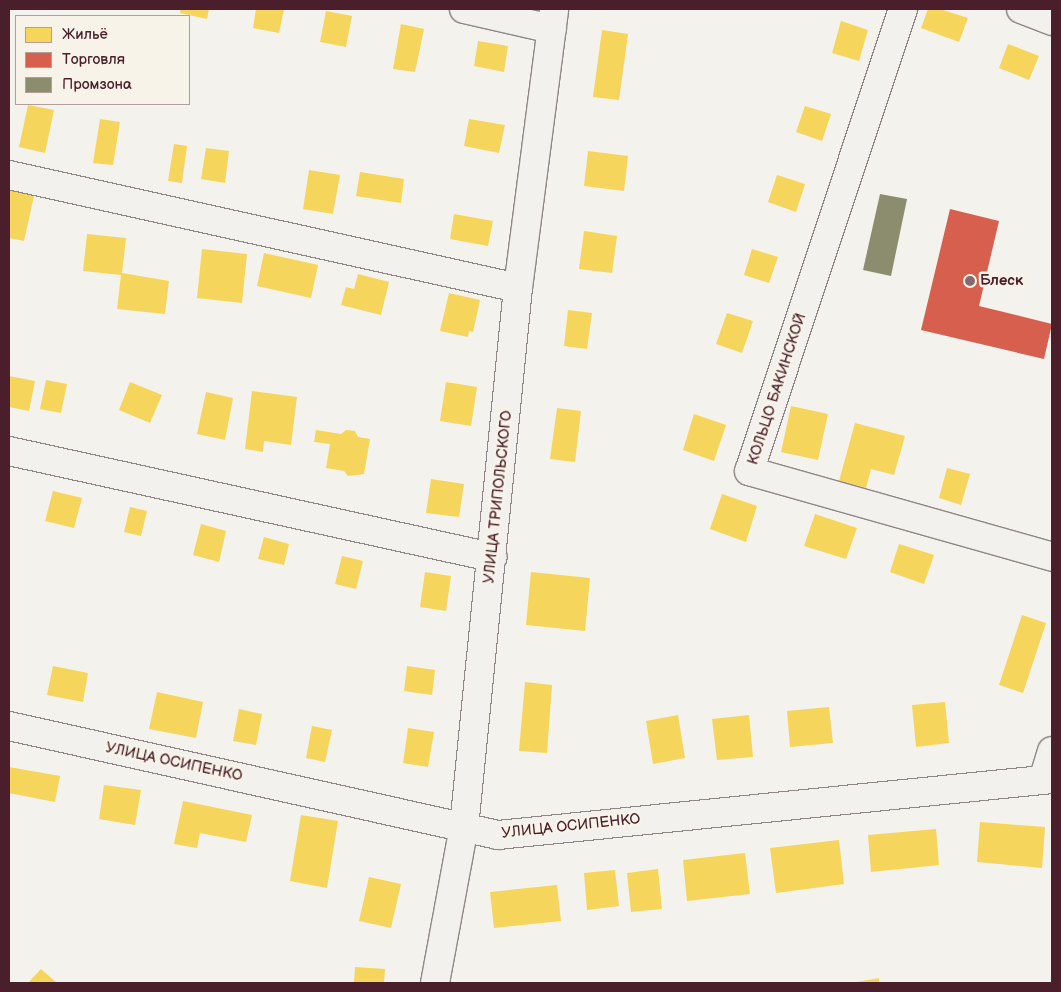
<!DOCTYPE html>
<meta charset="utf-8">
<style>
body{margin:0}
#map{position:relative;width:1061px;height:992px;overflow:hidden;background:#f4f2ec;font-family:"Balsamiq Sans",sans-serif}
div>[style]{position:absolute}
.homes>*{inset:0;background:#f6d55c}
.shops>*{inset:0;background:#d6604d}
.industry>*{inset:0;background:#8c8c6e}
.roads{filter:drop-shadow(1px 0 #8f8685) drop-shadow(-1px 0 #8f8685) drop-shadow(0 1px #8f8685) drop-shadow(0 -1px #8f8685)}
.minor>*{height:28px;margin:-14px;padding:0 14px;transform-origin:14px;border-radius:14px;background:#f2f1ed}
.dots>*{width:14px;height:14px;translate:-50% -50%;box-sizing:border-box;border:2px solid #f7f3e8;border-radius:50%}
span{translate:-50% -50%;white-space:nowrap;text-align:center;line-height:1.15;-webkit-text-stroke:5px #f7f3e8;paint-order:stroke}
.poi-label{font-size:15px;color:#4a1f2b;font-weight:700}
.left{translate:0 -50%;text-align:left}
.street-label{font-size:15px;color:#4a1f2b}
.frame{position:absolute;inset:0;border:10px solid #4a1f2b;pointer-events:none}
.legend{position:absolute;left:15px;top:15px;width:175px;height:90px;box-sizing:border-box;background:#f7f3e8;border:1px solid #b29e9c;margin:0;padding:6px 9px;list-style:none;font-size:15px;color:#4a1f2b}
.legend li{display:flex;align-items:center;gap:10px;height:25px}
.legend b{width:25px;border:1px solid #b29e9c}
</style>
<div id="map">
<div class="homes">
<div style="clip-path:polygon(181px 9px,209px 9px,207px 19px,180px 13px)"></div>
<div style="clip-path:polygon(256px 9px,284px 9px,279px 33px,253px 28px)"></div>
<div style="clip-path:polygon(928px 9px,940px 9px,968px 18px,959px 42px,921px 28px)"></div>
<div style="clip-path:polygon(326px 11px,352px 16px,346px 47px,320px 42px)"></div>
<div style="clip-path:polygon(841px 21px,868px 30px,859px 61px,832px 53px)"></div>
<div style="clip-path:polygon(401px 24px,424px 29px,415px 72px,393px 69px)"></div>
<div style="clip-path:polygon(602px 30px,628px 34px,619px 100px,593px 97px)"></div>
<div style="clip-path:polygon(478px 41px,508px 46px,504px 72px,474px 66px)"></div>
<div style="clip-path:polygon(1008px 44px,1039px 56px,1029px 80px,999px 68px)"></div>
<div style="clip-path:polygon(28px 105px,54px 110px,45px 153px,19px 147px)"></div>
<div style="clip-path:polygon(805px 106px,831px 114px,822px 141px,796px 132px)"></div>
<div style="clip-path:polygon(100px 119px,120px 122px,113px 165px,93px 163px)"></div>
<div style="clip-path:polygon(469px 119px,505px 125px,499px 153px,464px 146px)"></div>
<div style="clip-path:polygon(174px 144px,187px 146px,182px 183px,168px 181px)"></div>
<div style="clip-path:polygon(206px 148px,229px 151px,225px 183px,201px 179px)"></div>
<div style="clip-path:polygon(588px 151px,628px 156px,624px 191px,584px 186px)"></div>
<div style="clip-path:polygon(309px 170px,340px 175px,333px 214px,303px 209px)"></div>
<div style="clip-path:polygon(360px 172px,404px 179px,401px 203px,356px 196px)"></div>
<div style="clip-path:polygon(777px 175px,805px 184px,796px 212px,768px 202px)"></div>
<div style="clip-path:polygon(9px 190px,34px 196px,24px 241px,9px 238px)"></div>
<div style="clip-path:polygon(454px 214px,493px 221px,488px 246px,450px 239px)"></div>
<div style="clip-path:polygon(584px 231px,617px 236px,612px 273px,579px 269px)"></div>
<div style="clip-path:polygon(87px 234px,126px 238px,122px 273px,169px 281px,165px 314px,117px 309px,121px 275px,83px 271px)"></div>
<div style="clip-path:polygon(202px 249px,247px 254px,242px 303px,197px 298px)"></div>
<div style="clip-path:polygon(752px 249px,778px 257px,769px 283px,744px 275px)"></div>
<div style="clip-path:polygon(264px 253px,318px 265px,311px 298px,257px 286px)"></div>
<div style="clip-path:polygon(358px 274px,389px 282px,381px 315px,341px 305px,346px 287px,354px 289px)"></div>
<div style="clip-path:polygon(449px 293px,480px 300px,473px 332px,469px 331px,468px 337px,440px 331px)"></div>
<div style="clip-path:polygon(568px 310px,592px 313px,587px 349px,564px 346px)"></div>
<div style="clip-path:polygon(727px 313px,753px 321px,742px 353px,716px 344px)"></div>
<div style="clip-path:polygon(9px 376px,35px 381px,29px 411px,9px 407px)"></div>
<div style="clip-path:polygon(46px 380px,67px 384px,61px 413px,40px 409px)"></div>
<div style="clip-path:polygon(130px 382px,162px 395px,150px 423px,119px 410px)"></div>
<div style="clip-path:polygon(446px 382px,477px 387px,471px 426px,440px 421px)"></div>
<div style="clip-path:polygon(252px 391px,297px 397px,291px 445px,264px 441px,263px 452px,245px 449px)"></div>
<div style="clip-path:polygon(206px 392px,233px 398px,225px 440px,197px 434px)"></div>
<div style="clip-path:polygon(791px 406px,828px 414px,818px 460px,781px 452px)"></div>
<div style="clip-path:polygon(557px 408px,581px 411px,575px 462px,550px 459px)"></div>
<div style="clip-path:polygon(694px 414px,726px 425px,714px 461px,683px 450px)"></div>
<div style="clip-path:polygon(855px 423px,905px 436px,894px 475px,871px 469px,866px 488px,839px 481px)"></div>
<div style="clip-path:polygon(316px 430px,341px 434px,346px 430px,355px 431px,358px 437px,370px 439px,364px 474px,348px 476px,344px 471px,326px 468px,330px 444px,314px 442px)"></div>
<div style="clip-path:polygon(947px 468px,970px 474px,961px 505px,939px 498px)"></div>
<div style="clip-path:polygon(431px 479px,464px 484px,459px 517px,426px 513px)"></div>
<div style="clip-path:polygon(53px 491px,82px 498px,74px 528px,45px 521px)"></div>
<div style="clip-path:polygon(722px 494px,757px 506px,746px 542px,710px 529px)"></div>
<div style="clip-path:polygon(130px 507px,147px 511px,141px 536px,124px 532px)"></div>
<div style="clip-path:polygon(815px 514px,857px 528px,846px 559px,804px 546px)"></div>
<div style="clip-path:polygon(201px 524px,226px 531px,219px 562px,193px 555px)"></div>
<div style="clip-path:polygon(264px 537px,289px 544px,284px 565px,258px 559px)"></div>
<div style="clip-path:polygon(899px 544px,934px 555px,924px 584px,890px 572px)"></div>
<div style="clip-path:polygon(342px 556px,363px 561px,356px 589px,335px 584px)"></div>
<div style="clip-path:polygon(425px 572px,451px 576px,446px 611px,420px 607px)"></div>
<div style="clip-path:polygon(531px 572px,590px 578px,585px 631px,526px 625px)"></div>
<div style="clip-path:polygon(1022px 615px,1046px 623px,1023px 693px,999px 685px)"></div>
<div style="clip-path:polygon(53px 666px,88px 673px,83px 702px,47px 695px)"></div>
<div style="clip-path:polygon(407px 666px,435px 670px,432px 695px,404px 691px)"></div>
<div style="clip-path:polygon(525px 682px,552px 685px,547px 753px,519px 751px)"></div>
<div style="clip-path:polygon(157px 692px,203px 702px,196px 738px,149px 729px)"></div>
<div style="clip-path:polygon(945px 702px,949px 743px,916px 747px,912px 705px)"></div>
<div style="clip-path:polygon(829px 707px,833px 743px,790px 747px,787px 711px)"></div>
<div style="clip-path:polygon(239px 709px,262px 714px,256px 745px,233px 741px)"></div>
<div style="clip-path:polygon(678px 715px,685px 758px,653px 764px,646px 721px)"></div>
<div style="clip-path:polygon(749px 715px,753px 757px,717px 760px,712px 719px)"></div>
<div style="clip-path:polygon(312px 726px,332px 730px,325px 762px,306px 758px)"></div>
<div style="clip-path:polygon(408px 728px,434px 732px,428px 767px,403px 763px)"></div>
<div style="clip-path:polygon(9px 767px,60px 776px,55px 802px,9px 793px)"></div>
<div style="clip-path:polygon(104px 785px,141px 790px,135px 825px,99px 819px)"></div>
<div style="clip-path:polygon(183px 801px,252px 815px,246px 842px,200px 833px,197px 848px,174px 844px)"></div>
<div style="clip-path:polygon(301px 815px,338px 821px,327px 888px,290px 881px)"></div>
<div style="clip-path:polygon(980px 822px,1045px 827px,1042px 868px,977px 862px)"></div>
<div style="clip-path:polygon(936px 829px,939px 865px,871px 872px,868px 835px)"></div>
<div style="clip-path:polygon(839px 840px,844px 884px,776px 893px,770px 848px)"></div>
<div style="clip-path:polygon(745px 853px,750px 894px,687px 901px,683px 860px)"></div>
<div style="clip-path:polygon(658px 869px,662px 909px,631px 912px,627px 873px)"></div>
<div style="clip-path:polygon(615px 870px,619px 906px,587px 910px,584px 873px)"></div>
<div style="clip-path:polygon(369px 877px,401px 884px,391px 928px,359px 921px)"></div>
<div style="clip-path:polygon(557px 885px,561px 921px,494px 928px,490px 892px)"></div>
<div style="clip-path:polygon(355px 967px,385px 969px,384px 983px,354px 983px)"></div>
<div style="clip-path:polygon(41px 969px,57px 983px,28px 983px)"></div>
<div style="clip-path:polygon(879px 978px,879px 983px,856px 983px,856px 982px)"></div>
</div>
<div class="shops">
<div style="clip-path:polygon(950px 209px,999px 221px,979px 306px,1052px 324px,1044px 359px,921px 330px)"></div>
</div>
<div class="industry">
<div style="clip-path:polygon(880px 194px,907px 199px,891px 276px,863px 270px)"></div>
</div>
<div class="roads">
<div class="minor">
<div style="left:464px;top:9px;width:90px;rotate:12.8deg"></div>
<div style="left:903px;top:9px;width:487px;rotate:108.4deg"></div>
<div style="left:749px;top:471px;width:315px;rotate:15.8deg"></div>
<div style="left:1021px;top:9px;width:33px;rotate:21deg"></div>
<div style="left:9px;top:175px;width:521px;rotate:12.52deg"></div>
<div style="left:9px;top:451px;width:495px;rotate:12.4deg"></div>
<div style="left:9px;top:726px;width:501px;rotate:12.57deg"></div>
<div style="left:498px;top:835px;width:557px;rotate:-5.77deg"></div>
<div style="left:1044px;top:777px;width:27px;rotate:-73deg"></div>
<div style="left:435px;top:983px;width:159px;rotate:-79.5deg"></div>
<div style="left:464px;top:827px;width:542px;rotate:-84.28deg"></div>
<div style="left:518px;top:288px;width:281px;rotate:-82.6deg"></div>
</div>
</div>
<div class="dots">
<div style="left:970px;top:281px;background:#86696f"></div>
</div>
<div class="poi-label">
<span class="left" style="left:980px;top:281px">Блеск</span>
</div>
<div class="street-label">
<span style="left:777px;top:389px;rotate:-72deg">КОЛЬЦО БАКИНСКОЙ</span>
<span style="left:498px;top:497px;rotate:-84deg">УЛИЦА ТРИПОЛЬСКОГО</span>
<span style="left:174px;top:762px;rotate:12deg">УЛИЦА ОСИПЕНКО</span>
<span style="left:571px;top:826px;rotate:-6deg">УЛИЦА ОСИПЕНКО</span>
</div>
<div class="frame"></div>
<ul class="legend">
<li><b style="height:14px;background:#f6d55c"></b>Жильё</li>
<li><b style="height:14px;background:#d6604d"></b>Торговля</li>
<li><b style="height:14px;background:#8c8c6e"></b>Промзона</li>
</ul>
</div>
